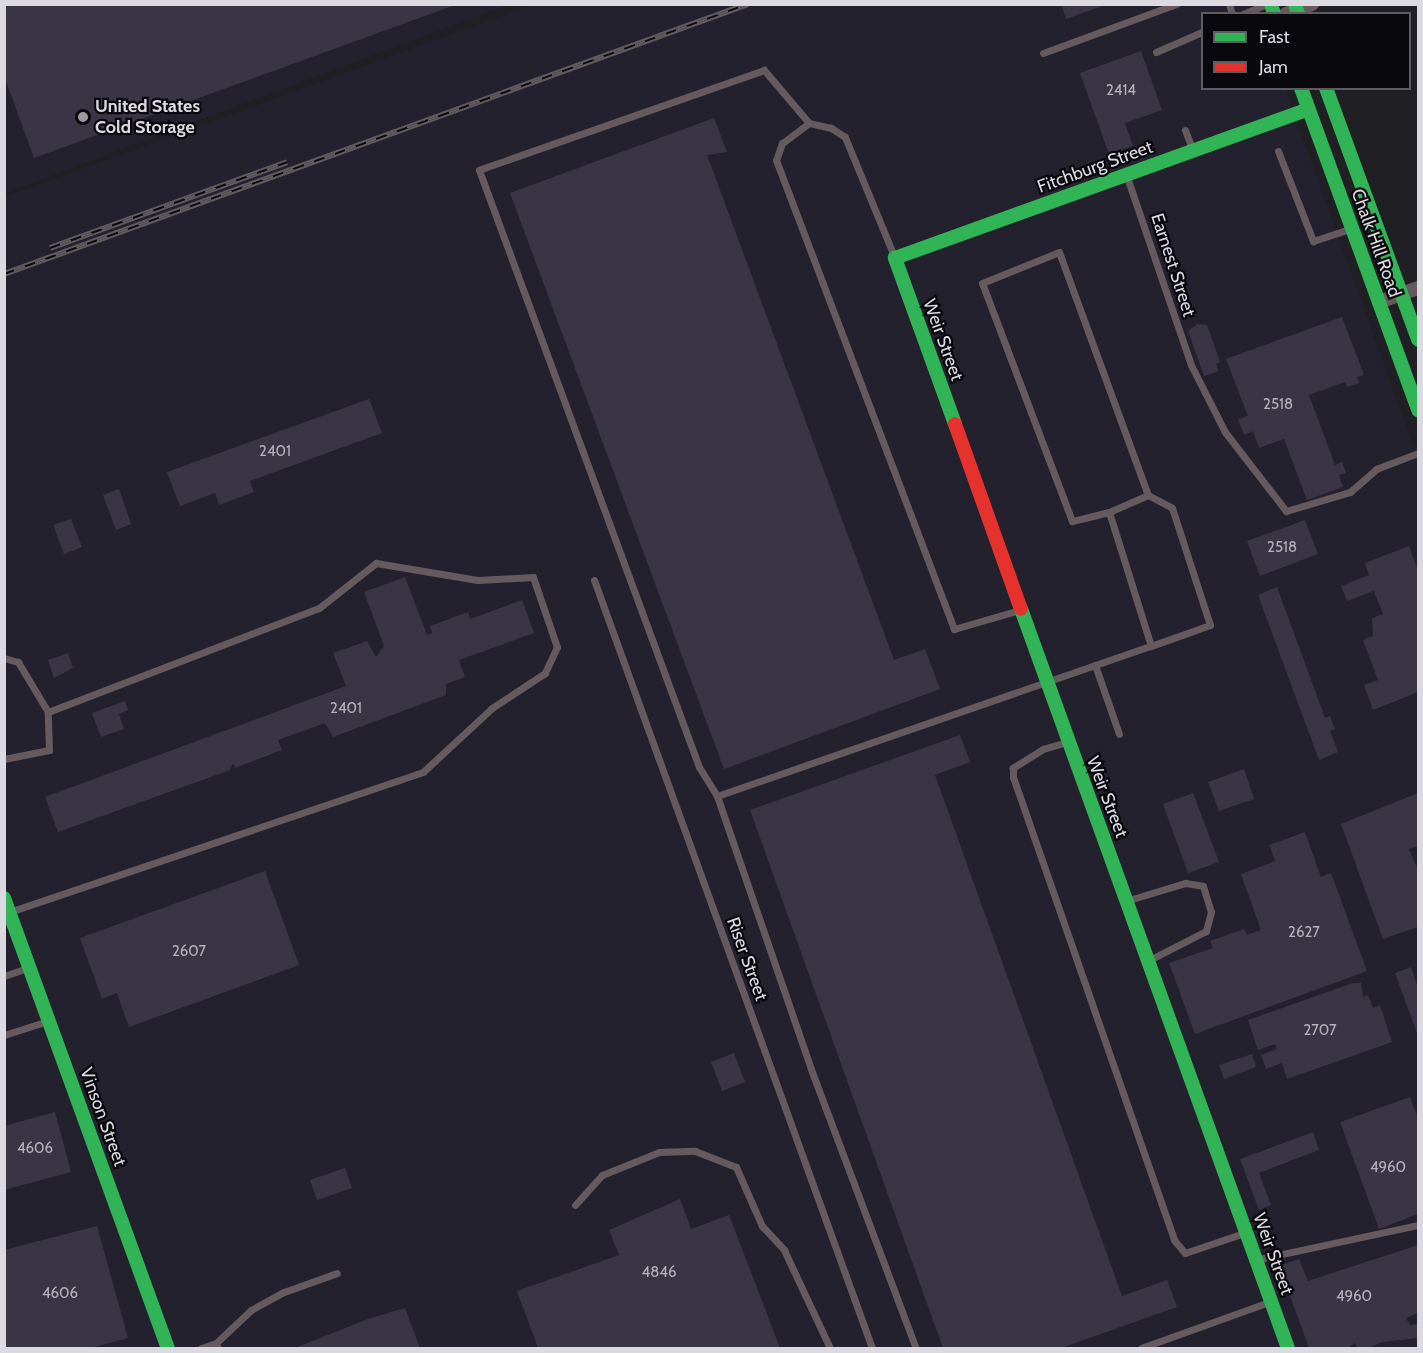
<!DOCTYPE html>
<style>
body{margin:0}
#map{position:relative;width:1423px;height:1353px;overflow:hidden;background:#201f24;font-family:Cabin,sans-serif}
div>[style]{position:absolute}
.built>*{inset:0;background:#24212e}
.building>*{inset:0;background:#3a3544}
.lane>*{height:7px;margin:-3.5px;padding:0 3.5px;transform-origin:3.5px;border-radius:3.5px;background:#655a5d}
.street>*{height:14px;margin:-7px;padding:0 7px;transform-origin:7px;border-radius:7px;background:#655a5d}
.fast>*{height:14px;margin:-7px;padding:0 7px;transform-origin:7px;border-radius:7px;background:#30b455}
.jam>*{height:14px;margin:-7px;padding:0 7px;transform-origin:7px;border-radius:7px;background:#e5322d}
.rail>*{height:6px;margin-top:-3px;transform-origin:0;background:repeating-linear-gradient(90deg,#09080c 0 11px,#615b5f 0 22px);box-sizing:border-box;border-block:2px solid #615b5f}
.dots>*{width:16px;height:16px;translate:-50% -50%;box-sizing:border-box;border:3px solid #09080c;border-radius:50%}
span{translate:-50% -50%;white-space:nowrap;text-align:center;line-height:1.15;-webkit-text-stroke:4.5px #09080c;paint-order:stroke}
.number-label{font-size:15px;color:#b4b1ba}
.number-label span{-webkit-text-stroke-width:0}
.poi-label{font-size:18px;color:#dcdae1;font-weight:700}
.left{translate:0 -50%;text-align:left}
.street-label{font-size:18px;color:#dcdae1}
.frame{position:absolute;inset:0;border:6px solid #dcdae1;pointer-events:none}
.legend{position:absolute;left:1201px;top:12px;width:210px;height:78px;box-sizing:border-box;background:#09080c;border:2px solid #5d5c61;margin:0;padding:8px 10px;list-style:none;font-size:18px;color:#dcdae1}
.legend li{display:flex;align-items:center;gap:12px;height:30px}
.legend b{width:30px;border:2px solid #5d5c61}
</style>
<div id="map">
<div class="built">
<div style="clip-path:polygon(5px 5px,507px 5px,5px 193px)"></div>
<div style="clip-path:polygon(532px 5px,1254px 5px,1257px 13px,1202px 14px,1202px 88px,1285px 89px,1418px 459px,1418px 1348px,5px 1348px,5px 197px)"></div>
</div>
<div class="building">
<div style="clip-path:polygon(4px 4px,455px 4px,455px 5px,34px 158px,4px 76px)"></div>
<div style="clip-path:polygon(1061px 4px,1105px 4px,1105px 5px,1066px 19px)"></div>
<div style="clip-path:polygon(1141px 51px,1162px 110px,1125px 123px,1133px 146px,1109px 154px,1080px 73px)"></div>
<div style="clip-path:polygon(714px 118px,727px 152px,707px 155px,894px 660px,925px 649px,940px 689px,724px 769px,510px 193px)"></div>
<div style="clip-path:polygon(1342px 317px,1364px 375px,1357px 377px,1359px 383px,1347px 387px,1345px 382px,1309px 395px,1335px 465px,1342px 462px,1346px 473px,1339px 475px,1343px 487px,1307px 500px,1284px 439px,1259px 448px,1253px 431px,1244px 435px,1238px 419px,1248px 416px,1226px 359px)"></div>
<div style="clip-path:polygon(1198px 324px,1207px 325px,1220px 362px,1216px 364px,1219px 371px,1204px 376px,1188px 331px)"></div>
<div style="clip-path:polygon(369px 399px,382px 433px,250px 481px,254px 492px,219px 505px,215px 493px,180px 506px,167px 472px)"></div>
<div style="clip-path:polygon(119px 489px,131px 524px,116px 530px,103px 495px)"></div>
<div style="clip-path:polygon(71px 519px,82px 547px,64px 554px,53px 525px)"></div>
<div style="clip-path:polygon(1305px 520px,1318px 554px,1260px 576px,1247px 541px)"></div>
<div style="clip-path:polygon(1409px 546px,1418px 571px,1418px 692px,1373px 710px,1364px 685px,1378px 680px,1363px 640px,1373px 636px,1372px 618px,1383px 614px,1374px 591px,1347px 601px,1341px 586px,1369px 575px,1365px 563px)"></div>
<div style="clip-path:polygon(405px 577px,427px 635px,432px 633px,430px 626px,468px 612px,470px 619px,522px 600px,534px 633px,459px 660px,465px 677px,446px 684px,446px 695px,333px 737px,325px 723px,278px 740px,282px 750px,235px 768px,233px 763px,230px 770px,58px 832px,45px 797px,346px 686px,333px 653px,367px 641px,376px 657px,384px 646px,364px 592px)"></div>
<div style="clip-path:polygon(1277px 587px,1325px 718px,1330px 716px,1335px 729px,1330px 731px,1338px 752px,1319px 760px,1258px 595px)"></div>
<div style="clip-path:polygon(68px 653px,73px 668px,54px 678px,48px 660px)"></div>
<div style="clip-path:polygon(125px 701px,128px 710px,119px 714px,124px 729px,101px 737px,92px 713px)"></div>
<div style="clip-path:polygon(960px 735px,970px 762px,935px 775px,1122px 1296px,1167px 1280px,1177px 1307px,1061px 1348px,943px 1348px,750px 810px)"></div>
<div style="clip-path:polygon(1244px 769px,1254px 799px,1219px 811px,1208px 782px)"></div>
<div style="clip-path:polygon(1193px 793px,1219px 862px,1188px 873px,1163px 804px)"></div>
<div style="clip-path:polygon(1418px 793px,1418px 846px,1409px 849px,1418px 870px,1418px 927px,1383px 939px,1341px 824px)"></div>
<div style="clip-path:polygon(1305px 832px,1321px 877px,1331px 873px,1367px 971px,1195px 1034px,1169px 963px,1213px 948px,1210px 941px,1244px 929px,1247px 935px,1261px 930px,1241px 874px,1275px 861px,1269px 845px)"></div>
<div style="clip-path:polygon(265px 871px,299px 965px,129px 1027px,117px 993px,102px 999px,80px 938px)"></div>
<div style="clip-path:polygon(1411px 967px,1418px 988px,1418px 1036px,1395px 973px)"></div>
<div style="clip-path:polygon(1353px 983px,1361px 983px,1363px 997px,1368px 995px,1373px 1008px,1380px 1005px,1392px 1042px,1287px 1079px,1282px 1063px,1266px 1069px,1261px 1055px,1277px 1049px,1275px 1044px,1258px 1050px,1248px 1020px)"></div>
<div style="clip-path:polygon(734px 1053px,745px 1082px,722px 1091px,711px 1062px)"></div>
<div style="clip-path:polygon(1252px 1054px,1256px 1067px,1224px 1079px,1219px 1065px)"></div>
<div style="clip-path:polygon(1410px 1097px,1418px 1119px,1418px 1214px,1379px 1229px,1340px 1122px)"></div>
<div style="clip-path:polygon(55px 1112px,71px 1172px,4px 1190px,4px 1126px)"></div>
<div style="clip-path:polygon(1313px 1132px,1319px 1150px,1259px 1173px,1271px 1205px,1259px 1210px,1240px 1159px)"></div>
<div style="clip-path:polygon(345px 1168px,352px 1188px,317px 1200px,310px 1180px)"></div>
<div style="clip-path:polygon(680px 1199px,691px 1229px,729px 1215px,780px 1348px,538px 1348px,517px 1291px,619px 1255px,609px 1230px)"></div>
<div style="clip-path:polygon(97px 1226px,128px 1338px,90px 1348px,4px 1348px,4px 1250px)"></div>
<div style="clip-path:polygon(1418px 1245px,1418px 1313px,1406px 1318px,1410px 1325px,1418px 1324px,1418px 1338px,1382px 1342px,1369px 1348px,1357px 1348px,1355px 1343px,1348px 1348px,1309px 1348px,1279px 1266px,1299px 1259px,1308px 1281px)"></div>
<div style="clip-path:polygon(405px 1308px,420px 1348px,295px 1348px,368px 1319px)"></div>
</div>
<div class="lane">
<div style="left:1229px;top:4px;width:10px;rotate:73deg"></div>
<div style="left:1243px;top:14px;width:25px;rotate:-23deg"></div>
<div style="left:1156px;top:52px;width:50px;rotate:-23.5deg"></div>
<div style="left:1043px;top:53px;width:142px;rotate:-20.2deg"></div>
<div style="left:809px;top:123px;width:34px;rotate:143deg"></div>
<div style="left:782px;top:143px;width:18px;rotate:109deg"></div>
<div style="left:776px;top:160px;width:502px;rotate:69.22deg"></div>
<div style="left:954px;top:629px;width:69px;rotate:-16.1deg"></div>
<div style="left:1185px;top:130px;width:19px;rotate:69deg"></div>
<div style="left:1278px;top:151px;width:97px;rotate:68.7deg"></div>
<div style="left:1313px;top:241px;width:39px;rotate:-18deg"></div>
<div style="left:1127px;top:177px;width:199px;rotate:71.2deg"></div>
<div style="left:1191px;top:365px;width:75px;rotate:63.1deg"></div>
<div style="left:1225px;top:432px;width:100px;rotate:52.3deg"></div>
<div style="left:1286px;top:511px;width:67px;rotate:-16.5deg"></div>
<div style="left:1350px;top:492px;width:35px;rotate:-41deg"></div>
<div style="left:1376px;top:469px;width:45px;rotate:-20.9deg"></div>
<div style="left:894px;top:256px;width:129px;rotate:-112.4deg"></div>
<div style="left:845px;top:137px;width:17px;rotate:-147deg"></div>
<div style="left:831px;top:128px;width:23px;rotate:-167deg"></div>
<div style="left:809px;top:123px;width:70px;rotate:-130.3deg"></div>
<div style="left:764px;top:70px;width:302px;rotate:160.7deg"></div>
<div style="left:479px;top:170px;width:636px;rotate:69.77deg"></div>
<div style="left:699px;top:767px;width:34px;rotate:58deg"></div>
<div style="left:717px;top:796px;width:459px;rotate:-19.1deg"></div>
<div style="left:1151px;top:646px;width:140px;rotate:-107.4deg"></div>
<div style="left:1109px;top:512px;width:38px;rotate:166deg"></div>
<div style="left:1072px;top:521px;width:254px;rotate:-110.7deg"></div>
<div style="left:982px;top:283px;width:83px;rotate:-21.9deg"></div>
<div style="left:1059px;top:252px;width:259px;rotate:69.9deg"></div>
<div style="left:1148px;top:495px;width:43px;rotate:156.4deg"></div>
<div style="left:1148px;top:495px;width:27px;rotate:28deg"></div>
<div style="left:1172px;top:508px;width:123px;rotate:72deg"></div>
<div style="left:1210px;top:625px;width:63px;rotate:160.4deg"></div>
<div style="left:594px;top:580px;width:817px;rotate:70.1deg"></div>
<div style="left:4px;top:658px;width:15px;rotate:16deg"></div>
<div style="left:18px;top:662px;width:58px;rotate:59deg"></div>
<div style="left:1095px;top:665px;width:73px;rotate:70.8deg"></div>
<div style="left:1067px;top:742px;width:25px;rotate:164deg"></div>
<div style="left:1043px;top:749px;width:36px;rotate:148deg"></div>
<div style="left:1013px;top:768px;width:9px;rotate:90deg"></div>
<div style="left:1013px;top:777px;width:490px;rotate:70.8deg"></div>
<div style="left:1174px;top:1240px;width:17px;rotate:50deg"></div>
<div style="left:1185px;top:1253px;width:62px;rotate:-18.7deg"></div>
<div style="left:4px;top:759px;width:46px;rotate:-11.3deg"></div>
<div style="left:49px;top:750px;width:38px;rotate:-92deg"></div>
<div style="left:48px;top:712px;width:290px;rotate:-21deg"></div>
<div style="left:319px;top:608px;width:73px;rotate:-38.3deg"></div>
<div style="left:376px;top:563px;width:103px;rotate:9.5deg"></div>
<div style="left:478px;top:580px;width:55px;rotate:-3.1deg"></div>
<div style="left:533px;top:577px;width:74px;rotate:71.1deg"></div>
<div style="left:557px;top:647px;width:29px;rotate:115deg"></div>
<div style="left:545px;top:673px;width:64px;rotate:146.6deg"></div>
<div style="left:492px;top:708px;width:94px;rotate:137.2deg"></div>
<div style="left:423px;top:772px;width:434px;rotate:161.3deg"></div>
<div style="left:717px;top:796px;width:292px;rotate:71deg"></div>
<div style="left:812px;top:1072px;width:295px;rotate:69.4deg"></div>
<div style="left:1129px;top:900px;width:59px;rotate:-16.9deg"></div>
<div style="left:1185px;top:883px;width:18px;rotate:9deg"></div>
<div style="left:1203px;top:886px;width:27px;rotate:73deg"></div>
<div style="left:1211px;top:912px;width:20px;rotate:105deg"></div>
<div style="left:1206px;top:931px;width:64px;rotate:153deg"></div>
<div style="left:4px;top:976px;width:24px;rotate:-19deg"></div>
<div style="left:4px;top:1035px;width:46px;rotate:-17.7deg"></div>
<div style="left:575px;top:1205px;width:40px;rotate:-48deg"></div>
<div style="left:602px;top:1175px;width:61px;rotate:-22deg"></div>
<div style="left:659px;top:1152px;width:36px;rotate:-2deg"></div>
<div style="left:695px;top:1151px;width:44px;rotate:21.3deg"></div>
<div style="left:736px;top:1167px;width:64px;rotate:66.2deg"></div>
<div style="left:762px;top:1226px;width:33px;rotate:47deg"></div>
<div style="left:784px;top:1250px;width:108px;rotate:64.9deg"></div>
<div style="left:1259px;top:1259px;width:163px;rotate:-12.1deg"></div>
<div style="left:201px;top:1348px;width:16px;rotate:-18deg"></div>
<div style="left:218px;top:1348px;width:5px;rotate:-112deg"></div>
<div style="left:216px;top:1343px;width:48px;rotate:-43.3deg"></div>
<div style="left:251px;top:1310px;width:38px;rotate:-29deg"></div>
<div style="left:284px;top:1292px;width:56px;rotate:-19.7deg"></div>
<div style="left:1141px;top:1348px;width:136px;rotate:-19.8deg"></div>
</div>
<div class="street">
<div style="left:1286px;top:14px;width:28px;rotate:-21deg"></div>
<div style="left:1379px;top:302px;width:41px;rotate:-19.7deg"></div>
</div>
<div class="fast">
<div style="left:1271px;top:4px;width:10px;rotate:73deg"></div>
<div style="left:1295px;top:4px;width:10px;rotate:73deg"></div>
<div style="left:1301px;top:88px;width:343px;rotate:70deg"></div>
<div style="left:1326px;top:88px;width:268px;rotate:69.9deg"></div>
<div style="left:955px;top:424px;width:177px;rotate:-109.9deg"></div>
<div style="left:895px;top:258px;width:439px;rotate:-19.8deg"></div>
<div style="left:1021px;top:609px;width:786px;rotate:70.14deg"></div>
<div style="left:4px;top:898px;width:479px;rotate:70deg"></div>
</div>
<div class="jam">
<div style="left:955px;top:424px;width:196px;rotate:70.4deg"></div>
</div>
<div class="rail">
<div style="left:50px;top:248px;width:252px;rotate:-19.9deg"></div>
<div style="left:4px;top:274px;width:791px;rotate:-19.95deg"></div>
</div>
<div class="dots">
<div style="left:83px;top:117px;background:#9a999f"></div>
</div>
<div class="number-label">
<span style="left:1121px;top:91px">2414</span>
<span style="left:1278px;top:405px">2518</span>
<span style="left:275px;top:452px">2401</span>
<span style="left:1282px;top:548px">2518</span>
<span style="left:346px;top:709px">2401</span>
<span style="left:1304px;top:933px">2627</span>
<span style="left:189px;top:952px">2607</span>
<span style="left:1320px;top:1031px">2707</span>
<span style="left:35px;top:1149px">4606</span>
<span style="left:1388px;top:1168px">4960</span>
<span style="left:659px;top:1273px">4846</span>
<span style="left:60px;top:1294px">4606</span>
<span style="left:1354px;top:1297px">4960</span>
</div>
<div class="poi-label">
<span class="left" style="left:95px;top:117px">United States<br>Cold Storage</span>
</div>
<div class="street-label">
<span style="left:1095px;top:167px;rotate:-20deg">Fitchburg Street</span>
<span style="left:1376px;top:243px;rotate:70deg">Chalk Hill Road</span>
<span style="left:1173px;top:265px;rotate:72deg">Earnest Street</span>
<span style="left:943px;top:340px;rotate:70deg">Weir Street</span>
<span style="left:1107px;top:797px;rotate:69deg">Weir Street</span>
<span style="left:747px;top:959px;rotate:70deg">Riser Street</span>
<span style="left:103px;top:1117px;rotate:70deg">Vinson Street</span>
<span style="left:1273px;top:1254px;rotate:70deg">Weir Street</span>
</div>
<div class="frame"></div>
<ul class="legend">
<li><b style="height:8px;background:#30b455"></b>Fast</li>
<li><b style="height:8px;background:#e5322d"></b>Jam</li>
</ul>
</div>
